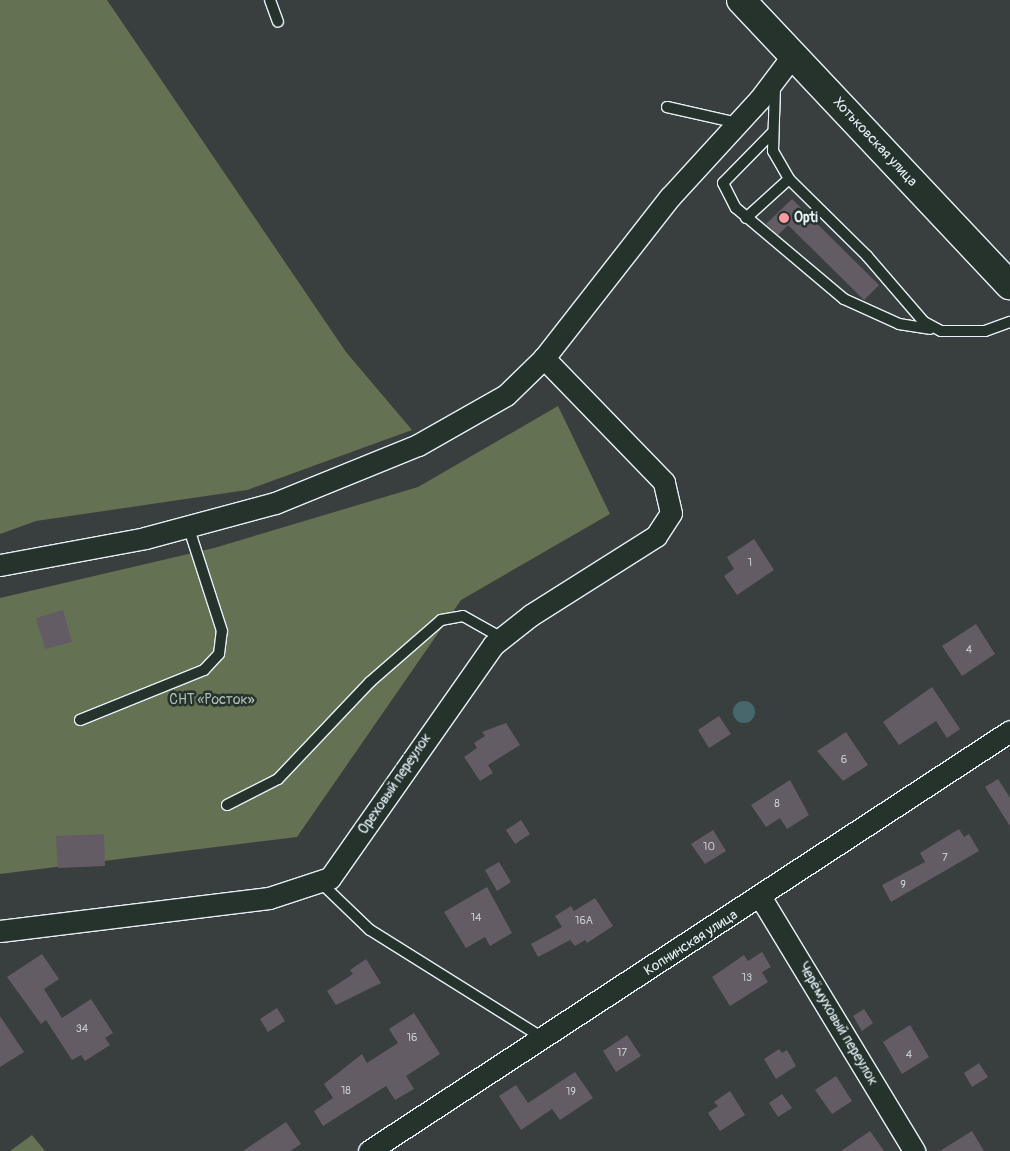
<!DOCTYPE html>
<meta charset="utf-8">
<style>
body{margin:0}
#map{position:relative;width:1010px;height:1151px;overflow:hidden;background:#393f3e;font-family:Pangolin,sans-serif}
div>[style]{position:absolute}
.green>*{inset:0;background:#647152}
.water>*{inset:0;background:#46676c}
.round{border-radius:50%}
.building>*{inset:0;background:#645c64}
.roads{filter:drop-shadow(1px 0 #e8f1f8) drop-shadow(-1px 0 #e8f1f8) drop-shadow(0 1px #e8f1f8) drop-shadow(0 -1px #e8f1f8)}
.lane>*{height:10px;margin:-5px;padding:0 5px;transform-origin:5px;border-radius:5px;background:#26332d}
.street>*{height:21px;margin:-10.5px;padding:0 10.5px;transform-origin:10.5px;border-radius:10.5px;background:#26332d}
.secondary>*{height:28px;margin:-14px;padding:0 14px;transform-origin:14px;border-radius:14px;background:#26332d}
.dots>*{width:14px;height:14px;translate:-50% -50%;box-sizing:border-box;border:2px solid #26332d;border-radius:50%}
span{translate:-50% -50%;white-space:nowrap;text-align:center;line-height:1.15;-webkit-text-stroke:5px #26332d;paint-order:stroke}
.number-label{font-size:11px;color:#c7ccd3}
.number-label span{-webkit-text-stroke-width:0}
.street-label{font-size:14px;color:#e8f1f8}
.poi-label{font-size:14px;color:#e8f1f8;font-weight:700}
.left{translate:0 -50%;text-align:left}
.park-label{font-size:14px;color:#b3beb6}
</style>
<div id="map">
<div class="green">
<div style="clip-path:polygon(0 0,107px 0,346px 352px,412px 430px,247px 490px,36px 521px,0 534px)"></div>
<div style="clip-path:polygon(558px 406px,610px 514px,461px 600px,297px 837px,0 874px,0 598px,214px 548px,418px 487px)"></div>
<div style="clip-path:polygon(32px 1135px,45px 1151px,10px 1151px)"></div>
</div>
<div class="water">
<div class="round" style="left:733px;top:701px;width:22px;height:22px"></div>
</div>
<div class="building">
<div style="clip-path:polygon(792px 199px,879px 285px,864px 300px,788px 225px,778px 235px,766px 224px)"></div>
<div style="clip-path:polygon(754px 539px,774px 570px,737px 595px,724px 576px,734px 569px,727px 557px)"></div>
<div style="clip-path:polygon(63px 610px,72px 642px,45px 649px,36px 618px)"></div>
<div style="clip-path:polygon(976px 624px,995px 654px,962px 676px,942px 646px)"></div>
<div style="clip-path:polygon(932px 687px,960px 729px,947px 738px,936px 721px,899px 745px,883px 722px)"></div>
<div style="clip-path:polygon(719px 716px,731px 734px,709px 748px,698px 730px)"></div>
<div style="clip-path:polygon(506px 723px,520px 745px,488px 765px,493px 773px,480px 781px,464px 757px,477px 748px,474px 743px,485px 736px,482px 732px)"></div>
<div style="clip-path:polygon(846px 732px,868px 765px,843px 781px,817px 751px)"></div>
<div style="clip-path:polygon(998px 779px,1010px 798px,1010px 826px,985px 787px)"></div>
<div style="clip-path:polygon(790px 780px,809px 815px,787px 829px,780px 818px,766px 827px,751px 805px)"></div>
<div style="clip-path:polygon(521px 820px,530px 834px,515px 844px,506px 830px)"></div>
<div style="clip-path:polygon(959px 829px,964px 837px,969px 834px,979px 851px,891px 902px,882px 885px,925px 862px,920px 853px)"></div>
<div style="clip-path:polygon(713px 830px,726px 851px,705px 864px,691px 844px)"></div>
<div style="clip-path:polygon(104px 834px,105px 866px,58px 868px,56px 836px)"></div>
<div style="clip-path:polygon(499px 862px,511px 882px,497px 891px,485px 870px)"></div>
<div style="clip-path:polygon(487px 887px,512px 933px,490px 946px,485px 937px,466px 948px,444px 912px)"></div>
<div style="clip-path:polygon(595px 898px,613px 926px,587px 943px,585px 940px,575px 946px,570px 940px,538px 957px,531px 944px,562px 927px,555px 916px,571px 906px,574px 911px)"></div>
<div style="clip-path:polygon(762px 952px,771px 967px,762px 972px,768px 982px,730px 1006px,712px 977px,744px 955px,748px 961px)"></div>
<div style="clip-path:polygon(42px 954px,59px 979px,44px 989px,62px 1018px,91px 999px,113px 1033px,105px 1038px,110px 1045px,85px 1061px,81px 1055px,72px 1060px,46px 1020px,41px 1024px,7px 977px)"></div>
<div style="clip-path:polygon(366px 959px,381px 983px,336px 1005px,327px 991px,353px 974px,350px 970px)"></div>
<div style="clip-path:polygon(277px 1008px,285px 1021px,268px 1032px,260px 1019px)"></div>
<div style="clip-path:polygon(864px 1009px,873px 1023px,862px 1031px,853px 1016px)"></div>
<div style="clip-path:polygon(414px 1013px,440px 1054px,406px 1076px,414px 1089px,395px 1100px,386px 1086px,323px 1126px,314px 1111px,333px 1098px,324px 1084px,362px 1054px,367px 1063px,398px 1043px,389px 1029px)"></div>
<div style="clip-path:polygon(0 1016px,24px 1052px,0 1067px)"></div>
<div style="clip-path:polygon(910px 1025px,929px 1057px,902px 1074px,883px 1042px)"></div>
<div style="clip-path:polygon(627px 1035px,641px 1056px,616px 1072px,603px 1051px)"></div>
<div style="clip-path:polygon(779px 1049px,782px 1053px,787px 1050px,796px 1066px,776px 1079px,764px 1059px)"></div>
<div style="clip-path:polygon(979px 1063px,988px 1077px,972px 1087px,964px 1073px)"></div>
<div style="clip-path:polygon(575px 1072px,593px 1098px,560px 1120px,552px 1109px,521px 1130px,499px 1096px,516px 1085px,528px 1103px)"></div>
<div style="clip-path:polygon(836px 1076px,852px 1101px,832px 1114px,815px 1090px)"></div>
<div style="clip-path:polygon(730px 1091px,745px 1115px,720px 1131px,708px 1113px,718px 1106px,714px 1102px)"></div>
<div style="clip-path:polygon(782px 1094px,792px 1108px,778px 1117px,769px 1103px)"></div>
<div style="clip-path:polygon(286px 1122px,301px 1144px,290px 1151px,243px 1151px)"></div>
<div style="clip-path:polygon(870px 1131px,884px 1151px,841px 1151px)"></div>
<div style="clip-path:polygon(972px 1131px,984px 1151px,940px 1151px)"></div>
</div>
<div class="roads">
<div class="lane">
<div style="left:270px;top:0;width:23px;rotate:70deg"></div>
<div style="left:775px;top:87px;width:64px;rotate:91.8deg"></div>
<div style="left:773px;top:151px;width:32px;rotate:60deg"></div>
<div style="left:789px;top:179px;width:110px;rotate:44.6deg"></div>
<div style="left:867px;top:256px;width:87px;rotate:49.2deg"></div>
<div style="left:924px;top:322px;width:19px;rotate:28deg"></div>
<div style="left:941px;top:331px;width:44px"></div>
<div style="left:985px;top:331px;width:27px;rotate:-20deg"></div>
<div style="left:667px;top:107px;width:73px;rotate:12.7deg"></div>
<div style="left:772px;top:133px;width:70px;rotate:134.4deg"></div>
<div style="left:723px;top:183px;width:28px;rotate:63deg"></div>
<div style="left:736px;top:208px;width:141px;rotate:40.1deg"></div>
<div style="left:844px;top:299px;width:60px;rotate:24.4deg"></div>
<div style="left:899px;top:324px;width:31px;rotate:9deg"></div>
<div style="left:746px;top:218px;width:58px;rotate:-42.2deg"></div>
<div style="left:80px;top:720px;width:134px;rotate:-22deg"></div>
<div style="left:204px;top:670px;width:22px;rotate:-47deg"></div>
<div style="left:219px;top:654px;width:23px;rotate:-83deg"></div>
<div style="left:222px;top:631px;width:110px;rotate:-107.9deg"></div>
<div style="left:227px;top:805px;width:57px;rotate:-27deg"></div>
<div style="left:278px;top:779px;width:134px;rotate:-46.5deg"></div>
<div style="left:370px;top:682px;width:94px;rotate:-41.1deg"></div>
<div style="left:441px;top:620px;width:22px;rotate:-10deg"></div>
<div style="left:463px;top:616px;width:45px;rotate:29.4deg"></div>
<div style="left:321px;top:883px;width:68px;rotate:43.8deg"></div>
<div style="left:370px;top:930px;width:204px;rotate:32deg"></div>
</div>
<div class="street">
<div style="left:0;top:565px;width:147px;rotate:-10.5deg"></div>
<div style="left:145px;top:538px;width:135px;rotate:-15.1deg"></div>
<div style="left:275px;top:503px;width:154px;rotate:-22.1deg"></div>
<div style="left:418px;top:445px;width:101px;rotate:-29.6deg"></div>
<div style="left:506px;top:395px;width:53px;rotate:-44.2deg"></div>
<div style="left:544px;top:358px;width:204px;rotate:-52deg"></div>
<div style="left:670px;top:197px;width:132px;rotate:-47.5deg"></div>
<div style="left:759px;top:100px;width:56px;rotate:-52.9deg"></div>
<div style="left:761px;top:898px;width:296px;rotate:58.8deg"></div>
<div style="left:0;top:931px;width:271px;rotate:-7deg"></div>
<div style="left:269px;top:898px;width:64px;rotate:-18.2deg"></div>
<div style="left:330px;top:878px;width:284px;rotate:-55deg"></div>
<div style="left:493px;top:645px;width:48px;rotate:-38.3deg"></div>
<div style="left:531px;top:615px;width:148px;rotate:-32.3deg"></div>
<div style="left:656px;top:536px;width:27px;rotate:-57deg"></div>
<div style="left:671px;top:513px;width:32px;rotate:-103deg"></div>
<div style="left:664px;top:482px;width:173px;rotate:-134.1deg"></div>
<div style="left:369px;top:1151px;width:766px;rotate:-33.23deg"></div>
</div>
<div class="secondary">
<div style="left:741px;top:0;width:392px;rotate:46.7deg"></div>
</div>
</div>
<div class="dots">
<div style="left:784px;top:218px;background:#ff9aa2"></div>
</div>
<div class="number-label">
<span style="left:750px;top:563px">1</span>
<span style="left:969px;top:650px">4</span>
<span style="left:844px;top:760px">6</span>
<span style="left:777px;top:804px">8</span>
<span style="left:709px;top:847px">10</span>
<span style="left:945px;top:858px">7</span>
<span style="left:903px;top:885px">9</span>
<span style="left:476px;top:918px">14</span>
<span style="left:584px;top:921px">16А</span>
<span style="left:747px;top:978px">13</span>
<span style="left:82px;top:1029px">34</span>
<span style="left:412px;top:1038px">16</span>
<span style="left:622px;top:1053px">17</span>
<span style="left:909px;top:1055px">4</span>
<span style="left:346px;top:1091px">18</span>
<span style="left:571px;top:1092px">19</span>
</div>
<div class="street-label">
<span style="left:875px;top:142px;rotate:47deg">Хотьковская улица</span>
<span style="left:395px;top:784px;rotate:-56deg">Ореховый переулок</span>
<span style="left:691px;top:943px;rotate:-33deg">Копнинская улица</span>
<span style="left:838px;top:1024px;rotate:59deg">Черёмуховый переулок</span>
</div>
<div class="poi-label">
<span class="left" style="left:794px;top:218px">Opti</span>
</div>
<div class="park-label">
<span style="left:212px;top:700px">СНТ «Росток»</span>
</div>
</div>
